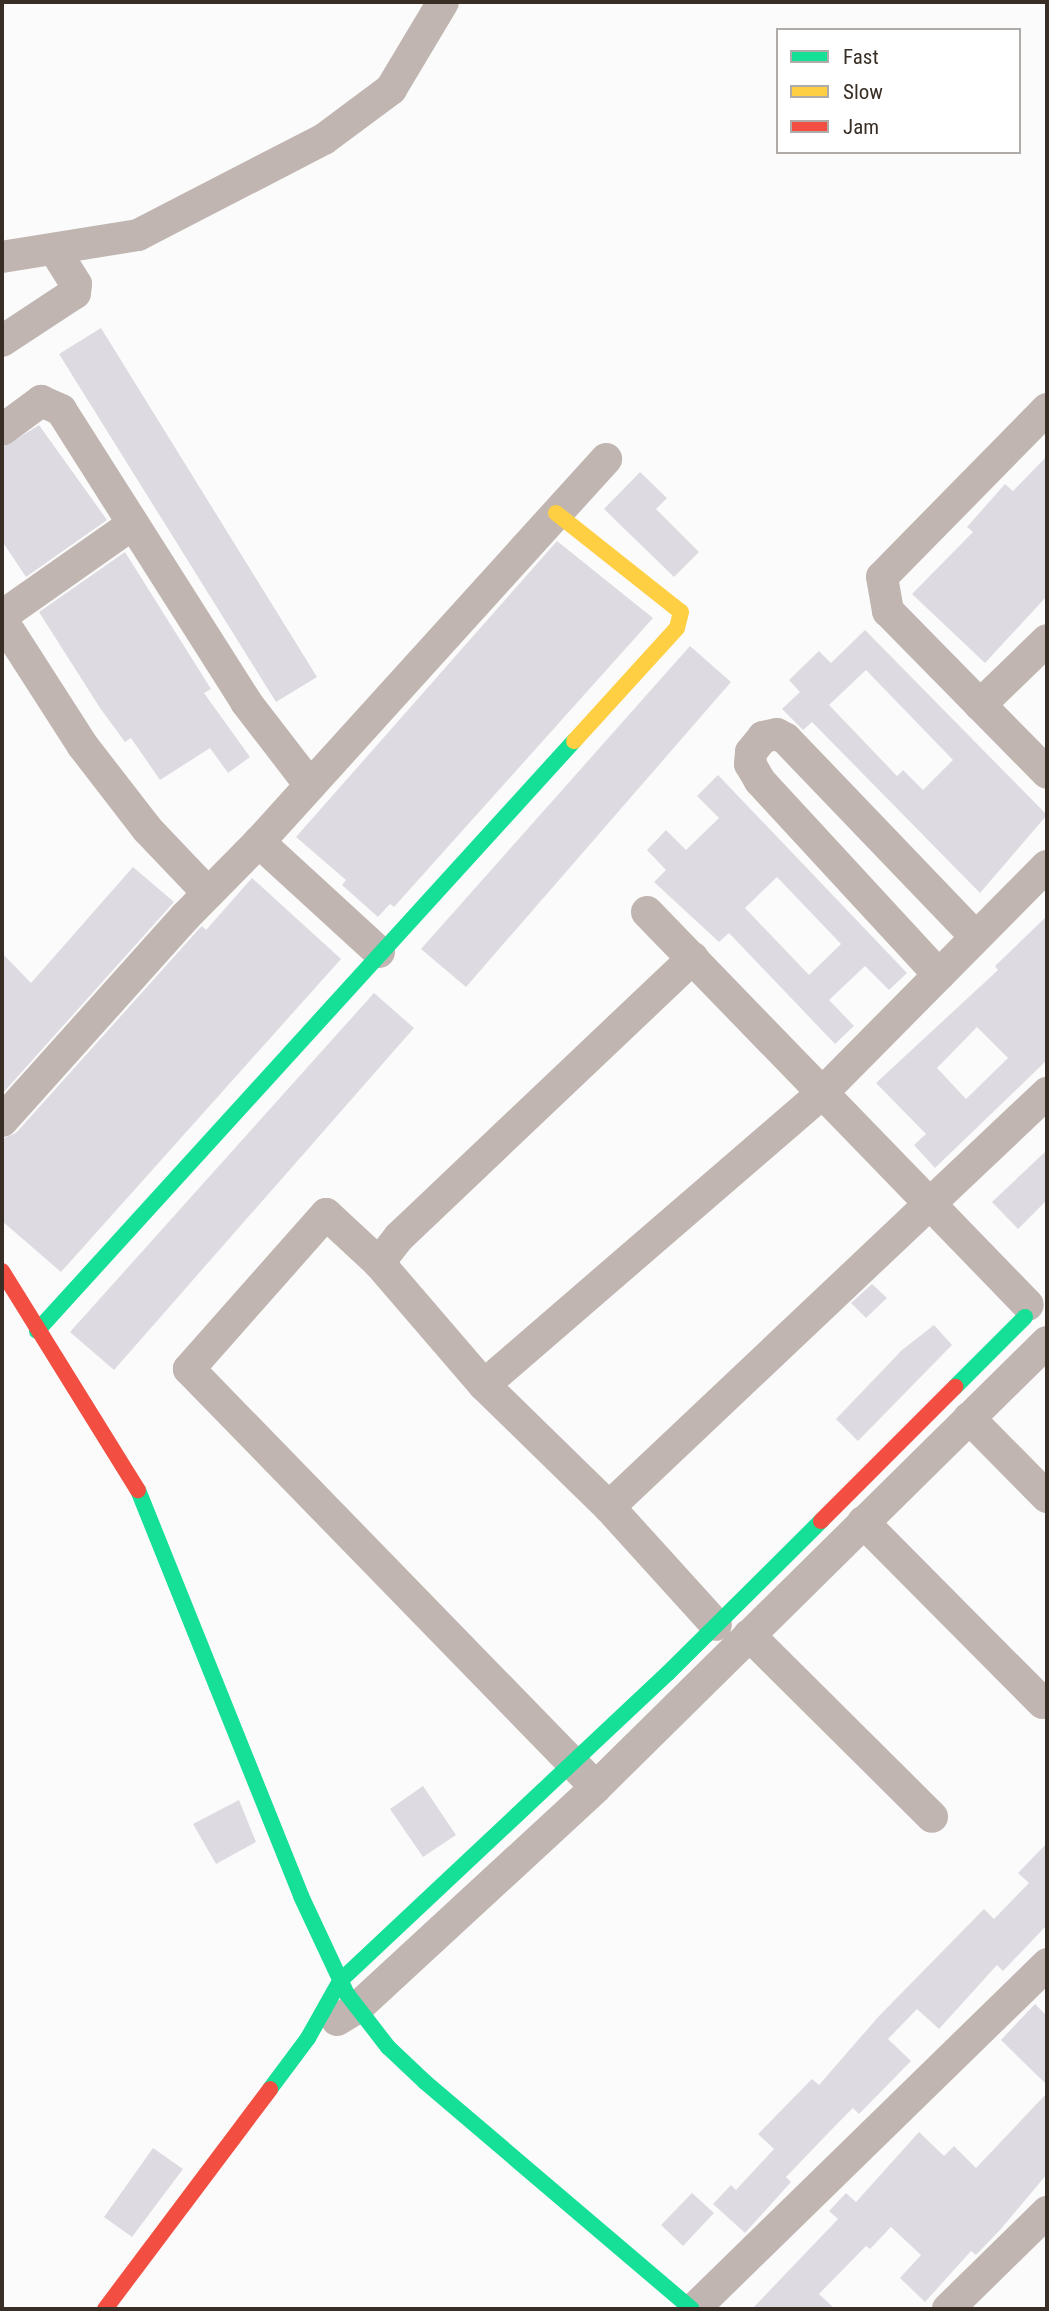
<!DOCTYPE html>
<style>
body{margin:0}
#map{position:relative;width:1049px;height:2311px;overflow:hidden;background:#fbfbfb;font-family:"Roboto Condensed",sans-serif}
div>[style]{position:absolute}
.building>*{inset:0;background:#dddbe1}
.street>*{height:32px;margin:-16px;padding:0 16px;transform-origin:16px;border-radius:16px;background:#c0b5b0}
.fast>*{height:16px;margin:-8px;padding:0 8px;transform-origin:8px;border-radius:8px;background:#16e098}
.slow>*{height:16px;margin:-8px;padding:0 8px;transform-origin:8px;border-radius:8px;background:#ffcf43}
.jam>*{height:16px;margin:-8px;padding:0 8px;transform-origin:8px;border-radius:8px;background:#f24e42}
span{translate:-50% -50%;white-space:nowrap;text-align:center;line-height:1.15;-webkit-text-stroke:7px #fff;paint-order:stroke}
.frame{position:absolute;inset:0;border:4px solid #382e25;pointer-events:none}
.legend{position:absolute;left:776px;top:28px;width:245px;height:126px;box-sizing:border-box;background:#fff;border:2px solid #afaba8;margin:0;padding:9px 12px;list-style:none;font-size:21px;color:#382e25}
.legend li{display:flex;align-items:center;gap:14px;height:35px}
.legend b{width:35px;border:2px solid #afaba8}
</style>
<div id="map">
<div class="building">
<div style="clip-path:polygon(101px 328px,317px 677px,276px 702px,59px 354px)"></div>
<div style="clip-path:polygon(39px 425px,107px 520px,26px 577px,2px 541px,2px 448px)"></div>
<div style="clip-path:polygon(1047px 456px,1047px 596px,985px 663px,912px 594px,973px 532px,967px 527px,1005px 484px,1013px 491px)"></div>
<div style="clip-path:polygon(640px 472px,667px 498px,656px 509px,699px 552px,674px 577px,604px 509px)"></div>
<div style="clip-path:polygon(557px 541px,653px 618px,394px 907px,390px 904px,378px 917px,342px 885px,346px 880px,296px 837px)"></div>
<div style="clip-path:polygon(125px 552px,211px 689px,204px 693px,250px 757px,228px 773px,210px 748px,160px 780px,131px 738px,125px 742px,100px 708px,39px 612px)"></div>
<div style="clip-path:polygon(evenodd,865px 630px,1047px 815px,980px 893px,812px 722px,803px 730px,782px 709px,800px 692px,789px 680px,819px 651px,831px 663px,865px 630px,866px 670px,953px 760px,923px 790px,903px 770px,897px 776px,829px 705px,866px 670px)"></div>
<div style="clip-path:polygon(690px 646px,731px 682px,466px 987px,421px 949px)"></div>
<div style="clip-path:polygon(evenodd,718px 775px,907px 973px,889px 990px,865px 966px,829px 1000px,854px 1026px,835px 1044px,729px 933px,719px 942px,654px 882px,666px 870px,647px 850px,666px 830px,686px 850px,719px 818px,697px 796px,718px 775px,777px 877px,841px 944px,809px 975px,745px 908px,777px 877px)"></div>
<div style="clip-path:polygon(133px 867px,174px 902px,2px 1094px,2px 953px,31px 983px)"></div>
<div style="clip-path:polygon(252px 878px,341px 959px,61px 1272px,2px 1221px,2px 1139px,16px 1133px,198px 930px,202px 926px,206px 930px)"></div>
<div style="clip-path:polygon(evenodd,1047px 916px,1047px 1060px,935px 1168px,914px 1145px,926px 1134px,876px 1083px,998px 970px,995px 966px,1047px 916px,977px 1027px,1008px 1058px,966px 1099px,937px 1068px,977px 1027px)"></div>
<div style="clip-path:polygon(374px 993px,414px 1028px,114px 1370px,70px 1332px)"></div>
<div style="clip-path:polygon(1047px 1150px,1047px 1200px,1018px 1229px,992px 1202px)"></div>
<div style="clip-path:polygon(872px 1284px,887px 1298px,866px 1318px,851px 1303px)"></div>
<div style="clip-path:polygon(934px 1325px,952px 1345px,858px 1441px,836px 1419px,902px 1350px)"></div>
<div style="clip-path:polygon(423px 1786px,456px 1835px,423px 1857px,390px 1809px)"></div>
<div style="clip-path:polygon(239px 1800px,256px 1842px,216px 1864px,193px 1824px)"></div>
<div style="clip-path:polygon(1047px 1843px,1047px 1925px,1003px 1971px,997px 1965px,939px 2029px,917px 2009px,888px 2039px,911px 2061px,859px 2114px,853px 2108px,837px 2124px,786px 2177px,791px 2182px,745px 2233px,713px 2204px,731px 2185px,736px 2190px,774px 2149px,758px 2134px,812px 2079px,819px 2085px,879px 2016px,984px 1909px,994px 1919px,1029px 1883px,1018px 1873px)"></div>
<div style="clip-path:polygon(1035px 2004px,1047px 2016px,1047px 2085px,1001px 2040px)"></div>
<div style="clip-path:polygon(1047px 2093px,1047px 2174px,1000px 2230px,976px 2255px,971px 2251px,925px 2302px,900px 2278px,921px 2255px,891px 2227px,870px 2249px,866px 2246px,819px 2294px,835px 2309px,752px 2309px,838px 2219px,829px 2211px,846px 2193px,856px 2202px,919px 2132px,944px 2156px,954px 2146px,976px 2168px)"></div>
<div style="clip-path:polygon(153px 2148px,183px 2169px,132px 2237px,104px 2217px)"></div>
<div style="clip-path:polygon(692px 2193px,714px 2213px,683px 2246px,661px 2225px)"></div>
</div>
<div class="street">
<div style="left:2px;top:257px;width:138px;rotate:-9.2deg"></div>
<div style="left:138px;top:235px;width:209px;rotate:-27.3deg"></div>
<div style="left:324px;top:139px;width:84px;rotate:-36.7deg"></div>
<div style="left:391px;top:89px;width:101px;rotate:-59.1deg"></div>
<div style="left:2px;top:341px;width:87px;rotate:-33.3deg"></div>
<div style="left:75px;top:293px;width:9px;rotate:-84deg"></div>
<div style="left:76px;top:284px;width:41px;rotate:-122.2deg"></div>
<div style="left:1047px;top:409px;width:235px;rotate:134.5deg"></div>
<div style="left:882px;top:577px;width:35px;rotate:80deg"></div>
<div style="left:888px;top:611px;width:227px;rotate:45.5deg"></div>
<div style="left:2px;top:430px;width:49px;rotate:-36.6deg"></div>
<div style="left:41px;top:401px;width:22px;rotate:24deg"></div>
<div style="left:61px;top:410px;width:346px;rotate:57.6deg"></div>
<div style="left:246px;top:702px;width:105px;rotate:52.4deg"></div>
<div style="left:2px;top:616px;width:160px;rotate:-35.1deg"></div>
<div style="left:2px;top:620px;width:150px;rotate:57.3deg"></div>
<div style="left:83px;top:746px;width:106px;rotate:52.3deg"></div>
<div style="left:148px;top:830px;width:87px;rotate:46.4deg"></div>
<div style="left:980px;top:705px;width:93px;rotate:-44.1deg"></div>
<div style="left:647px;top:912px;width:547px;rotate:45.89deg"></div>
<div style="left:379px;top:952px;width:163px;rotate:-137.5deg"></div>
<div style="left:259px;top:842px;width:517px;rotate:-47.82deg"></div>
<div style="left:693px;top:958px;width:405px;rotate:136.5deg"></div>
<div style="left:399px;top:1237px;width:33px;rotate:128deg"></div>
<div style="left:379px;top:1263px;width:161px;rotate:49.3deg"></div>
<div style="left:484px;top:1385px;width:175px;rotate:44.3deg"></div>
<div style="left:609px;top:1507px;width:159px;rotate:47.8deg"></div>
<div style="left:939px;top:975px;width:264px;rotate:-132.7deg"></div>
<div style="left:760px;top:781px;width:20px;rotate:-120deg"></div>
<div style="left:750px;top:764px;width:12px;rotate:-85deg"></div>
<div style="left:751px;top:752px;width:19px;rotate:-51deg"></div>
<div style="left:763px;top:737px;width:14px;rotate:-12deg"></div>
<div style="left:777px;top:734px;width:10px;rotate:29deg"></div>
<div style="left:786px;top:739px;width:274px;rotate:46.2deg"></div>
<div style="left:2px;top:1121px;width:274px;rotate:-48.1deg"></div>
<div style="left:185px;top:917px;width:105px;rotate:-45.4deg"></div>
<div style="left:379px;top:1263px;width:72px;rotate:-137.2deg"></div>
<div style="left:326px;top:1214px;width:207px;rotate:131.5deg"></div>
<div style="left:189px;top:1369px;width:571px;rotate:45.78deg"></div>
<div style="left:484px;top:1385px;width:448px;rotate:-40.8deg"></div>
<div style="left:823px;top:1092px;width:318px;rotate:-45.3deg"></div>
<div style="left:969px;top:1418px;width:111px;rotate:45.4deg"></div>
<div style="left:609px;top:1507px;width:603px;rotate:-43.39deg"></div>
<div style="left:863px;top:1522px;width:255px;rotate:45.2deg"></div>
<div style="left:749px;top:1635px;width:258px;rotate:44.8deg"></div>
<div style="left:337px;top:2020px;width:23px;rotate:-31deg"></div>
<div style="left:357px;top:2008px;width:324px;rotate:-42.7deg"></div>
<div style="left:595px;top:1788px;width:635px;rotate:-44.62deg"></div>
<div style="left:694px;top:2309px;width:494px;rotate:-44.3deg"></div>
<div style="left:948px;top:2309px;width:139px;rotate:-44.4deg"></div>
</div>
<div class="fast">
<div style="left:37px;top:1331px;width:798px;rotate:-47.69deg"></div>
<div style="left:955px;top:1387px;width:99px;rotate:-45deg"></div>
<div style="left:138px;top:1490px;width:437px;rotate:68.1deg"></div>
<div style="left:301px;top:1896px;width:108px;rotate:64.9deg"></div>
<div style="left:347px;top:1994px;width:67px;rotate:52.3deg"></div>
<div style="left:388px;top:2047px;width:51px;rotate:43.4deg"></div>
<div style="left:425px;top:2082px;width:350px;rotate:40.4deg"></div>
<div style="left:270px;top:2089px;width:64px;rotate:-53.3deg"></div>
<div style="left:308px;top:2038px;width:65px;rotate:-60.7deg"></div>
<div style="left:340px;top:1981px;width:450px;rotate:-43.2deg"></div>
<div style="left:668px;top:1673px;width:216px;rotate:-44.8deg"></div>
</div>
<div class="slow">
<div style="left:556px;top:513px;width:159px;rotate:38.4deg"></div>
<div style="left:681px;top:612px;width:16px;rotate:104deg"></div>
<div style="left:677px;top:628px;width:153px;rotate:132.3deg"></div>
</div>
<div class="jam">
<div style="left:2px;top:1271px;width:258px;rotate:58.2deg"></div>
<div style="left:821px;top:1521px;width:190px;rotate:-45deg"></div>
<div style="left:105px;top:2309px;width:275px;rotate:-53.1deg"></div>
</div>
<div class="frame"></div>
<ul class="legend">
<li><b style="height:9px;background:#16e098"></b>Fast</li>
<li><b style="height:9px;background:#ffcf43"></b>Slow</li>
<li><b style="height:9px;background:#f24e42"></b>Jam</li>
</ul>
</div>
